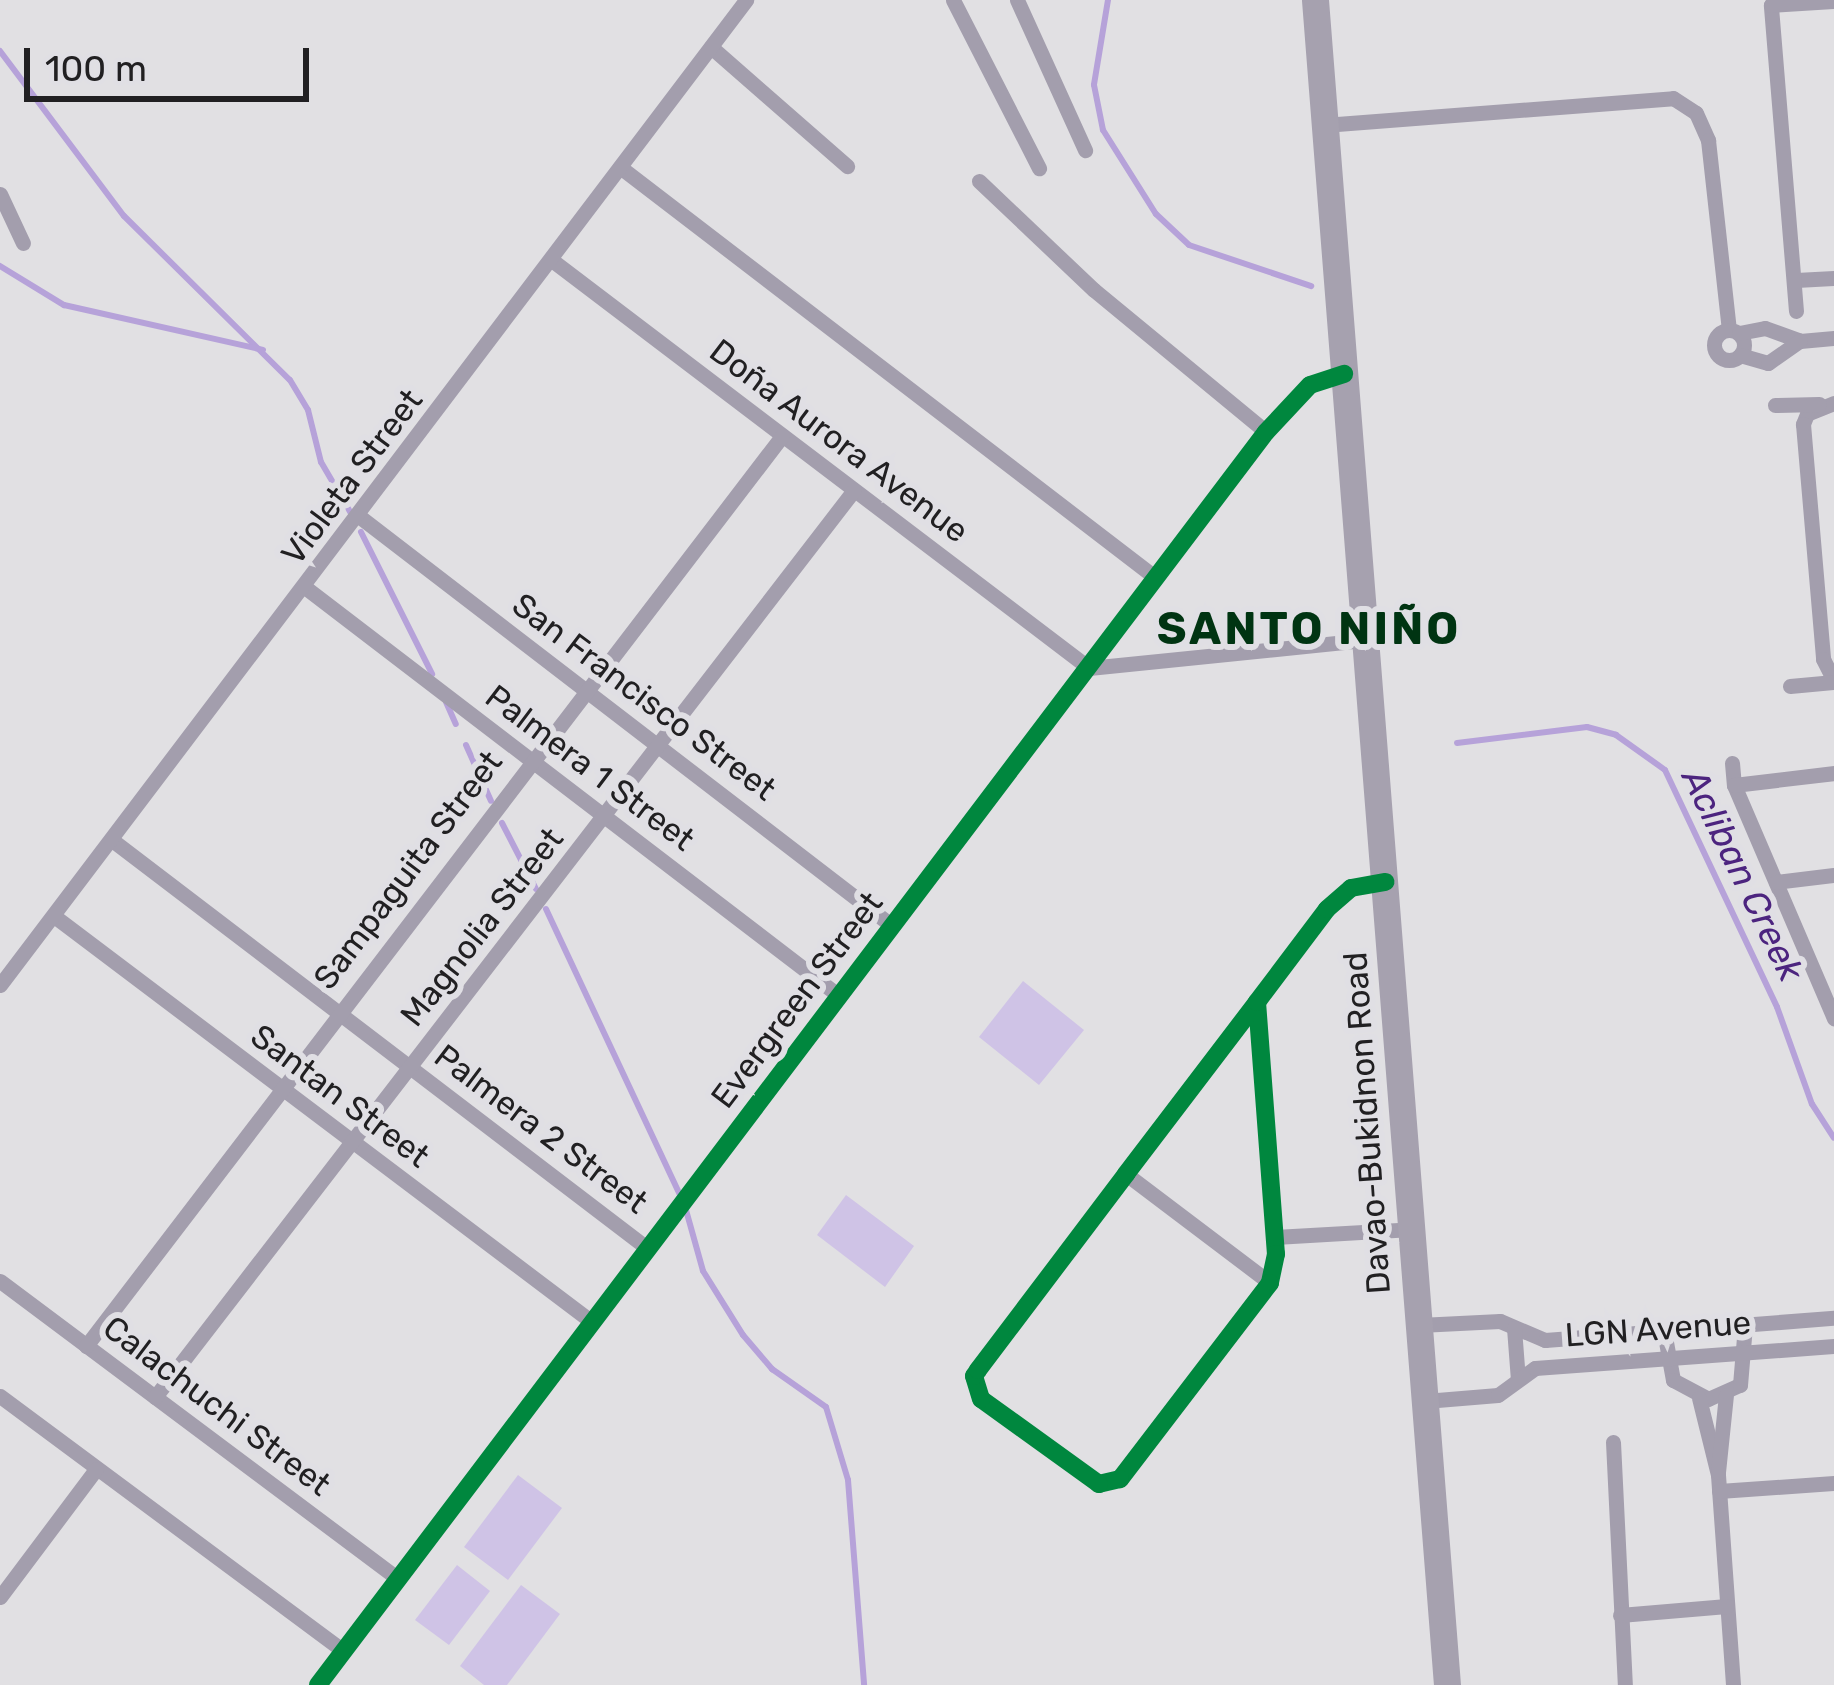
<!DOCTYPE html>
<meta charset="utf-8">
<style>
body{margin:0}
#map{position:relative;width:1834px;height:1685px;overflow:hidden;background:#e1e0e3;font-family:Rubik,sans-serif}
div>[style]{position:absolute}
.green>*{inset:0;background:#cfc3e6}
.stream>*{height:6px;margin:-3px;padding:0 3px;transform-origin:3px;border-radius:3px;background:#b6a2d9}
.minor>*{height:15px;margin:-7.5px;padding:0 7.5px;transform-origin:7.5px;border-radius:7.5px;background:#a39ead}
.minor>.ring{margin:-7.5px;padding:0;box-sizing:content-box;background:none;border:15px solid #a39ead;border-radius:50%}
.trunk>*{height:27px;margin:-13.5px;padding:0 13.5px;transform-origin:13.5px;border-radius:13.5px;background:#a6a1af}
.cycleway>*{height:18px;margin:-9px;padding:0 9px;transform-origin:9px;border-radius:9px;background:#00873e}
span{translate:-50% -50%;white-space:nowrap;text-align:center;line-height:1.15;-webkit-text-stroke:12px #e0dfe4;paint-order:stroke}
.street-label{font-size:33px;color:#212022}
.water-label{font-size:36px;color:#4c247f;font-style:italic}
.district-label{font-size:45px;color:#003412;font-weight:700;letter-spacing:3px}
.scale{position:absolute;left:24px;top:48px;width:285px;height:54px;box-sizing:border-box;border:6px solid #212022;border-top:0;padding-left:15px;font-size:36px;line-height:42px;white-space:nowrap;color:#212022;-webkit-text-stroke:9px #e0dfe4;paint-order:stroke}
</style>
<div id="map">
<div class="green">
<div style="clip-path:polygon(1023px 981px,1084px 1030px,1039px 1085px,979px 1037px)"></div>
<div style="clip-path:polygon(846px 1195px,914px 1246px,885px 1287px,817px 1235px)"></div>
<div style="clip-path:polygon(518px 1475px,562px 1508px,508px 1580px,464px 1547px)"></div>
<div style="clip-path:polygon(457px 1565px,490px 1591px,449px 1645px,415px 1620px)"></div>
<div style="clip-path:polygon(521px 1585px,560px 1614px,507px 1685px,484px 1685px,460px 1666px)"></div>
</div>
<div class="stream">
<div style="left:1108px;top:0;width:86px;rotate:99.4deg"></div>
<div style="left:1094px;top:85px;width:46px;rotate:78.7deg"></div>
<div style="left:1103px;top:130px;width:99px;rotate:57.8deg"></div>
<div style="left:1156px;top:214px;width:45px;rotate:43.2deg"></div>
<div style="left:1189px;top:245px;width:129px;rotate:18.6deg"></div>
<div style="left:0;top:51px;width:206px;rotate:53.1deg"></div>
<div style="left:124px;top:216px;width:233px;rotate:44.7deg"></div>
<div style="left:290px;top:380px;width:35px;rotate:59deg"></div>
<div style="left:308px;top:410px;width:54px;rotate:76deg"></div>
<div style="left:321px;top:462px;width:61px;rotate:59.7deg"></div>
<div style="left:0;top:266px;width:75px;rotate:31.4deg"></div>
<div style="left:64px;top:305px;width:204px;rotate:12.7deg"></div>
<div style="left:361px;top:532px;width:159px;rotate:63.4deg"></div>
<div style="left:446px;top:702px;width:24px;rotate:66deg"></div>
<div style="left:1457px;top:743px;width:131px;rotate:-7deg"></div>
<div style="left:1587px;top:727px;width:30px;rotate:15deg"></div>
<div style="left:1616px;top:735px;width:60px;rotate:35.5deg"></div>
<div style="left:1665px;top:770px;width:262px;rotate:64.7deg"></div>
<div style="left:1777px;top:1007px;width:103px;rotate:70.2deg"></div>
<div style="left:1812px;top:1104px;width:40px;rotate:57.1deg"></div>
<div style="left:466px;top:745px;width:61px;rotate:65.9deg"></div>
<div style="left:502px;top:823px;width:74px;rotate:62.7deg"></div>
<div style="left:546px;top:909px;width:314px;rotate:64.9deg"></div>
<div style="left:686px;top:1210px;width:63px;rotate:74.4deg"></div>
<div style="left:703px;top:1271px;width:75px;rotate:58deg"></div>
<div style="left:743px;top:1335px;width:45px;rotate:49.5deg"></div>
<div style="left:772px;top:1369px;width:66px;rotate:35.1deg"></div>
<div style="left:826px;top:1407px;width:76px;rotate:73.2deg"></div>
<div style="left:848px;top:1480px;width:206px;rotate:85.5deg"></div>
</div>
<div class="minor">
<div style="left:953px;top:0;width:189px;rotate:62.9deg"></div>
<div style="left:1017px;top:0;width:165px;rotate:65.6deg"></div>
<div style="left:711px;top:47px;width:181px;rotate:41.2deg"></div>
<div style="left:1324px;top:125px;width:350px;rotate:-4.4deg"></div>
<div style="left:1673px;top:98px;width:27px;rotate:33deg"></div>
<div style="left:1696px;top:113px;width:30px;rotate:66deg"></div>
<div style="left:1708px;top:140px;width:191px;rotate:83.7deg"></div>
<div style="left:620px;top:167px;width:675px;rotate:37.48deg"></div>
<div style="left:979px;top:181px;width:158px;rotate:43.5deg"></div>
<div style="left:1094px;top:290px;width:223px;rotate:39.5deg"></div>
<div style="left:0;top:194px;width:54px;rotate:64.9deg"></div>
<div style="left:553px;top:261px;width:673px;rotate:37.21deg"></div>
<div style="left:1089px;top:668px;width:278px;rotate:-5.8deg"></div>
<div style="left:1796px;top:280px;width:38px;rotate:-3deg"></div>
<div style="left:1796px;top:311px;width:307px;rotate:-94.7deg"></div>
<div style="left:1771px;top:5px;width:63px;rotate:-3.6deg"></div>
<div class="ring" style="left:1714px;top:330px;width:15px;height:15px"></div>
<div style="left:1739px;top:333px;width:26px;rotate:-11deg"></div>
<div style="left:1765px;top:328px;width:37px;rotate:20deg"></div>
<div style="left:1800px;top:341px;width:34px;rotate:-5deg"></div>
<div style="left:1740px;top:355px;width:29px;rotate:16deg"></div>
<div style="left:1768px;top:363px;width:39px;rotate:-35deg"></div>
<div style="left:1834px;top:403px;width:29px;rotate:158deg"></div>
<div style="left:1807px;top:414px;width:11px;rotate:112deg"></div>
<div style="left:1803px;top:424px;width:236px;rotate:85.1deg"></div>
<div style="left:1823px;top:659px;width:25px;rotate:63deg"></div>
<div style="left:1775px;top:405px;width:44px;rotate:-1.3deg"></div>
<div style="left:360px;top:517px;width:670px;rotate:37.54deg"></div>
<div style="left:306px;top:588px;width:670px;rotate:37.42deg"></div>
<div style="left:1790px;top:686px;width:44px;rotate:-5.2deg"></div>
<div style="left:1732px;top:763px;width:22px;rotate:85deg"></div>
<div style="left:1734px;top:785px;width:254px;rotate:66.8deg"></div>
<div style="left:1734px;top:785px;width:101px;rotate:-6.8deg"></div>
<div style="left:112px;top:840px;width:673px;rotate:37.33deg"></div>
<div style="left:1776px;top:882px;width:58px;rotate:-6.9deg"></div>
<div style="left:54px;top:916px;width:674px;rotate:37.04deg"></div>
<div style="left:0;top:985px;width:1236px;rotate:-52.86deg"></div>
<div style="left:1257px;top:1002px;width:253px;rotate:85.7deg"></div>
<div style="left:1276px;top:1254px;width:30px;rotate:102deg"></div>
<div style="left:1270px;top:1283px;width:247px;rotate:127.4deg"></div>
<div style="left:1120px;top:1479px;width:22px;rotate:167deg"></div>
<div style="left:1099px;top:1484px;width:145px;rotate:-144.2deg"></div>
<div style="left:981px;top:1399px;width:24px;rotate:-107deg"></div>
<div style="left:974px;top:1376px;width:7px;rotate:-56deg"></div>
<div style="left:978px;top:1370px;width:246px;rotate:-52.9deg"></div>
<div style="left:1126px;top:1174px;width:216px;rotate:-52.7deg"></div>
<div style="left:1257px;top:1002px;width:116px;rotate:-53deg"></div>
<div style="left:1327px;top:909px;width:32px;rotate:-41deg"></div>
<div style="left:1351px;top:888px;width:35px;rotate:-10deg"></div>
<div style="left:1126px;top:1174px;width:181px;rotate:37.1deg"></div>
<div style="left:1275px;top:1237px;width:137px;rotate:-3.3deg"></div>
<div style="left:0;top:1281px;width:497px;rotate:36.8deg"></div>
<div style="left:1419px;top:1325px;width:81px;rotate:-2.8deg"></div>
<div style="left:1500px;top:1321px;width:49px;rotate:22.9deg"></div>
<div style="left:1545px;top:1340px;width:290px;rotate:-4.4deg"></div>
<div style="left:1514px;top:1328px;width:52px;rotate:85.6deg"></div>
<div style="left:1664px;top:1331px;width:50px;rotate:79.6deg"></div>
<div style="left:1673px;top:1380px;width:40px;rotate:28deg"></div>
<div style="left:1708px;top:1399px;width:35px;rotate:-24deg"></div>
<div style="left:1740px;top:1385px;width:60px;rotate:-85.2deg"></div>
<div style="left:86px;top:1346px;width:1146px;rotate:-52.59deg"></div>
<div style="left:0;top:1396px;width:427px;rotate:36.6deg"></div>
<div style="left:155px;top:1397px;width:1145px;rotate:-52.38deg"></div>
<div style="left:1699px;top:1398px;width:79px;rotate:76.1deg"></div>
<div style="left:1718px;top:1475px;width:211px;rotate:85.9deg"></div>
<div style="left:1425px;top:1401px;width:73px;rotate:-4.7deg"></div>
<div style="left:1498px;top:1395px;width:46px;rotate:-36.1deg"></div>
<div style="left:1535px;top:1368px;width:300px;rotate:-4.2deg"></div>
<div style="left:1613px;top:1442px;width:243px;rotate:87.2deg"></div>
<div style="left:1718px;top:1472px;width:77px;rotate:-84.1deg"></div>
<div style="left:1719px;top:1491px;width:115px;rotate:-4deg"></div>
<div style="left:0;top:1597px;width:160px;rotate:-53.1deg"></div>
<div style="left:1620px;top:1615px;width:107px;rotate:-4.8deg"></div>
<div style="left:318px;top:1685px;width:1571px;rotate:-52.89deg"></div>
<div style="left:1266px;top:432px;width:64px;rotate:-46.9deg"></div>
<div style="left:1310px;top:385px;width:36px;rotate:-18deg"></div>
</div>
<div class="trunk">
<div style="left:1315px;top:0;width:1690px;rotate:85.52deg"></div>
</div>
<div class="cycleway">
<div style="left:1257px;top:1002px;width:253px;rotate:85.7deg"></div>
<div style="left:1276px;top:1254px;width:30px;rotate:102deg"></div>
<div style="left:1270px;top:1283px;width:247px;rotate:127.4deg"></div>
<div style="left:1120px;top:1479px;width:22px;rotate:167deg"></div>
<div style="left:1099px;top:1484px;width:145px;rotate:-144.2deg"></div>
<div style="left:981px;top:1399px;width:24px;rotate:-107deg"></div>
<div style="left:974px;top:1376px;width:7px;rotate:-56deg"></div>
<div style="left:978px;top:1370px;width:246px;rotate:-52.9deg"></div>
<div style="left:1126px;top:1174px;width:216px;rotate:-52.7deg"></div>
<div style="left:1257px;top:1002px;width:116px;rotate:-53deg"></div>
<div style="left:1327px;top:909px;width:32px;rotate:-41deg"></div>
<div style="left:1351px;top:888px;width:35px;rotate:-10deg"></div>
<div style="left:318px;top:1685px;width:1571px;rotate:-52.89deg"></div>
<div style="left:1266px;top:432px;width:64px;rotate:-46.9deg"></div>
<div style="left:1310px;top:385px;width:36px;rotate:-18deg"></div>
</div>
<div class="street-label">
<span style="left:839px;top:441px;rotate:37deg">Doña Aurora Avenue</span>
<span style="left:352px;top:477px;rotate:-53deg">Violeta Street</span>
<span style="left:644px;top:697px;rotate:37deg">San Francisco Street</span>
<span style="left:590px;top:768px;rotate:37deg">Palmera 1 Street</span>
<span style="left:408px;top:870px;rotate:-53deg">Sampaguita Street</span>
<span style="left:482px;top:927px;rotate:-52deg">Magnolia Street</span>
<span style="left:797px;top:1000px;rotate:-53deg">Evergreen Street</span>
<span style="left:340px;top:1096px;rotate:37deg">Santan Street</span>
<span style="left:1367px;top:1123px;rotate:-94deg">Davao-Bukidnon Road</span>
<span style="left:541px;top:1129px;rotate:37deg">Palmera 2 Street</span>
<span style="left:1658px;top:1329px;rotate:-4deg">LGN Avenue</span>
<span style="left:217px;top:1406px;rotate:37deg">Calachuchi Street</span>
</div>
<div class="water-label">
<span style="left:1743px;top:875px;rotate:64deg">Acliban Creek</span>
</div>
<div class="district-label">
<span style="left:1309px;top:629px">SANTO NIÑO</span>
</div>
<div class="scale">100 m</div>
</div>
